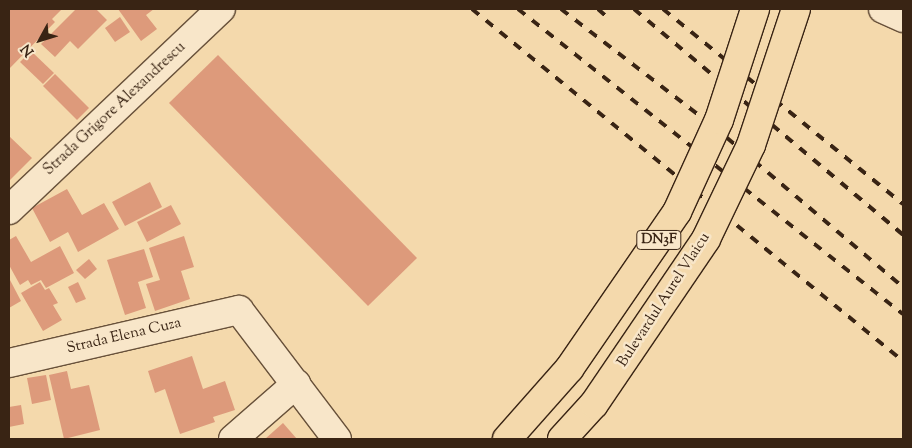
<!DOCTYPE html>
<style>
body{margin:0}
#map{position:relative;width:912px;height:448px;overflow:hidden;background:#f4d9ac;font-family:"Sorts Mill Goudy",serif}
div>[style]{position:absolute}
.building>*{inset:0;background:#dd9a7b}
.roads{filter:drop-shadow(1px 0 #68513a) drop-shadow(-1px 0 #68513a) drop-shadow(0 1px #68513a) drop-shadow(0 -1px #68513a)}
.street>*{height:28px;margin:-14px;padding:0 14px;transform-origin:14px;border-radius:14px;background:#f8e6c9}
.rail>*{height:4px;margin-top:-2px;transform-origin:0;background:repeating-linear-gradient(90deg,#392414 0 9px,transparent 0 18px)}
.bridges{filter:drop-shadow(1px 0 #392414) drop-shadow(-1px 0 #392414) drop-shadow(0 1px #392414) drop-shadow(0 -1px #392414)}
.primary-bridge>*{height:28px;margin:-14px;padding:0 14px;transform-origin:14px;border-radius:14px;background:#f4d9ac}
span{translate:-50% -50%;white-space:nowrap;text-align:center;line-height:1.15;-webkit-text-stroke:5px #f8e6c9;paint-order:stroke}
.shield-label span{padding:1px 4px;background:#f8e6c9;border:1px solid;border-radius:4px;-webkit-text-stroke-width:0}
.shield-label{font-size:14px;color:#392414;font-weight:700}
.street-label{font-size:15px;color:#392414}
.frame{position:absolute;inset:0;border:10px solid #392414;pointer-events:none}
.north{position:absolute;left:15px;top:15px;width:50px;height:50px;-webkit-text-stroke:4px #f8e6c9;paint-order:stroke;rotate:231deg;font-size:14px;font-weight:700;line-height:20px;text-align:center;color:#392414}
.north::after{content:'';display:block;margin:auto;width:18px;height:22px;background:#392414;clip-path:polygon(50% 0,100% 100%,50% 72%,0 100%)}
</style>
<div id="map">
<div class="building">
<div style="clip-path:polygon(9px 9px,62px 9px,52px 19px,55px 22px,9px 69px)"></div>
<div style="clip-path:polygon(76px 9px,96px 9px,107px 20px,78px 49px,70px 41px,55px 57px,41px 44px)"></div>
<div style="clip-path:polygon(118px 9px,154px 9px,146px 15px,157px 29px,141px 41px)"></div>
<div style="clip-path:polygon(120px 17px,130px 32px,115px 42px,105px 28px)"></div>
<div style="clip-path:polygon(31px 51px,54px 73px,43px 84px,20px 62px)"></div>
<div style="clip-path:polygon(218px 55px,417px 258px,368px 306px,169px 103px)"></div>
<div style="clip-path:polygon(55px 74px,89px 108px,77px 120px,43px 86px)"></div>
<div style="clip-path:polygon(9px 136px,32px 158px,9px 181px)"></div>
<div style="clip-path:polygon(150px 182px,162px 207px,125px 226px,112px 202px)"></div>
<div style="clip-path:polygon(67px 189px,82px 215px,104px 203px,119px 229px,78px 252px,68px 232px,50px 242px,32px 208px)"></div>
<div style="clip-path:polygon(171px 205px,181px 224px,147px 242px,137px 222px)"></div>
<div style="clip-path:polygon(16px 236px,31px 262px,60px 246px,74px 273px,46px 288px,41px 280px,31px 285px,28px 280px,20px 285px,9px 265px,9px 240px)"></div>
<div style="clip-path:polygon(184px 236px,194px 267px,181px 271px,190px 299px,155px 311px,146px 284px,160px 280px,149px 248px)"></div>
<div style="clip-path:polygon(144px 249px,153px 277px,138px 282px,146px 308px,125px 315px,107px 260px)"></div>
<div style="clip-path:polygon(89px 259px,97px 269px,85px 279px,76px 270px)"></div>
<div style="clip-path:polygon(10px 280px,21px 301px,9px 308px,9px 281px)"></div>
<div style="clip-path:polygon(40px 282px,45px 290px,49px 288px,58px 303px,53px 305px,62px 320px,43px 331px,21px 293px)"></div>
<div style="clip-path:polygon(78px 282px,86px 299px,76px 303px,68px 287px)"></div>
<div style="clip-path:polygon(192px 356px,203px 389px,225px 381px,235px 410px,213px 417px,215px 422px,180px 434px,165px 389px,155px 393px,148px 371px)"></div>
<div style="clip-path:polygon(67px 371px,71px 389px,89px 385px,100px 430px,64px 439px,49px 375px)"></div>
<div style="clip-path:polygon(46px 375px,51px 400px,32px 404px,27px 378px)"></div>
<div style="clip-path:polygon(21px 405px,24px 424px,9px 427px,9px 407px)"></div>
<div style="clip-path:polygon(283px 423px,297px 439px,265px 439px)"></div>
</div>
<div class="roads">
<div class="street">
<div style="left:883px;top:9px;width:22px;rotate:24deg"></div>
<div style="left:9px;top:210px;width:292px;rotate:-43.5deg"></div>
<div style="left:9px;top:363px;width:236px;rotate:-13deg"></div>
<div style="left:239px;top:310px;width:162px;rotate:52.8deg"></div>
<div style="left:233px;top:439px;width:84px;rotate:-41.1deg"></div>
</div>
</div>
<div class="rail">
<div style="left:472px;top:9px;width:556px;rotate:39.24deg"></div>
<div style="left:518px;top:9px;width:491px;rotate:38.4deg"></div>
<div style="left:561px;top:9px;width:192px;rotate:37.6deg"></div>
<div style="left:713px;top:126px;width:249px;rotate:40.3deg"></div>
<div style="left:598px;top:9px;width:12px;rotate:42deg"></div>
<div style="left:634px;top:9px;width:351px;rotate:40deg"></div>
<div style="left:663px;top:9px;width:309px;rotate:39.1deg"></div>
</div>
<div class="bridges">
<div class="primary-bridge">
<div style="left:507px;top:439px;width:94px;rotate:-48.5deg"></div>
<div style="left:569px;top:369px;width:191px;rotate:-55.5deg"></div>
<div style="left:677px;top:212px;width:101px;rotate:-65.5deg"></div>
<div style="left:719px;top:120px;width:117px;rotate:-72deg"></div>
<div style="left:562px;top:439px;width:47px;rotate:-47.6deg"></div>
<div style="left:594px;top:404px;width:199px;rotate:-55.8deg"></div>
<div style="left:706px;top:239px;width:104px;rotate:-64.4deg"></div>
<div style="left:751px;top:145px;width:143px;rotate:-71.7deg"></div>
</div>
</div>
<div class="shield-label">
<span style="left:659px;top:240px">DN3F</span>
</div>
<div class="street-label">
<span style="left:115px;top:109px;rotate:-43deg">Strada Grigore Alexandrescu</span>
<span style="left:664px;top:300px;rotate:-57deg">Bulevardul Aurel Vlaicu</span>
<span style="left:124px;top:336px;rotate:-13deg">Strada Elena Cuza</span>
</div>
<div class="frame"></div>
<div class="north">N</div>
</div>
